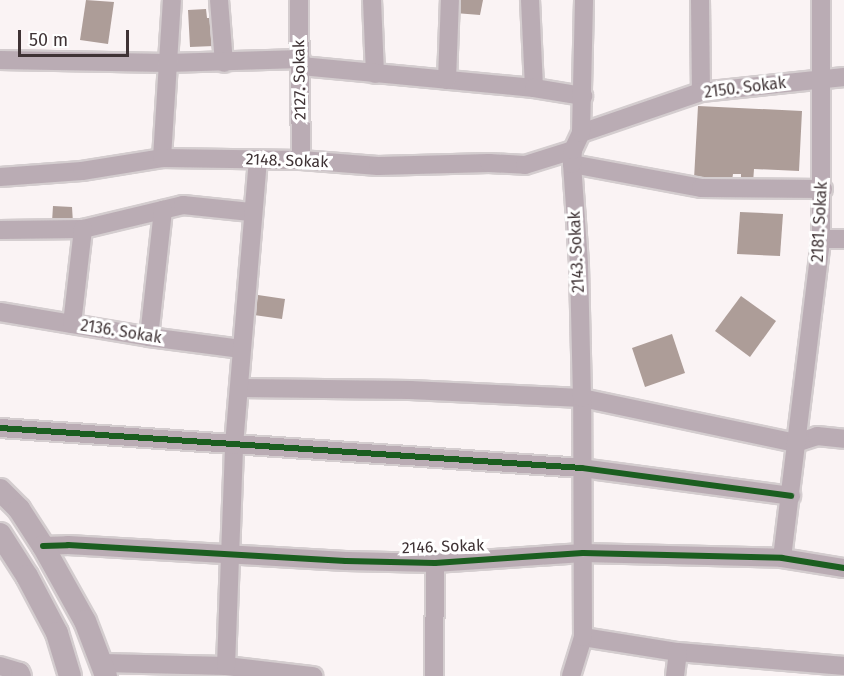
<!DOCTYPE html>
<style>
body{margin:0}
#map{position:relative;width:844px;height:676px;overflow:hidden;background:#faf3f4;font-family:"Fira Sans",sans-serif}
div>[style]{position:absolute}
.building>*{inset:0;background:#ad9d98}
.roads{filter:drop-shadow(2px 0 #d4cdcf) drop-shadow(-2px 0 #d4cdcf) drop-shadow(0 2px #d4cdcf) drop-shadow(0 -2px #d4cdcf)}
.minor>*{height:18px;margin:-9px;padding:0 9px;transform-origin:9px;border-radius:9px;background:#baacb4}
.tertiary>*{height:22px;margin:-11px;padding:0 11px;transform-origin:11px;border-radius:11px;background:#baacb4}
.cycleway>*{height:6px;margin:-3px;padding:0 3px;transform-origin:3px;border-radius:3px;background:#1b5e20}
span{translate:-50% -50%;white-space:nowrap;text-align:center;line-height:1.15;-webkit-text-stroke:6px #fff;paint-order:stroke}
.street-label{font-size:16px;color:#3f3335}
.scale{position:absolute;left:18px;top:30px;width:111px;height:27px;box-sizing:border-box;border:3px solid #3f3335;border-top:0;padding-left:8px;font-size:18px;line-height:21px;white-space:nowrap;color:#3f3335;-webkit-text-stroke:4px #fff;paint-order:stroke}
</style>
<div id="map">
<div class="building">
<div style="clip-path:polygon(86px 0,114px 2px,108px 44px,80px 40px)"></div>
<div style="clip-path:polygon(456px 0,483px 0,480px 15px,455px 13px)"></div>
<div style="clip-path:polygon(206px 9px,207px 18px,213px 18px,214px 46px,190px 47px,188px 10px)"></div>
<div style="clip-path:polygon(698px 106px,802px 111px,799px 171px,754px 169px,753px 183px,741px 183px,741px 174px,733px 174px,732px 181px,694px 179px)"></div>
<div style="clip-path:polygon(53px 206px,72px 207px,73px 223px,52px 222px)"></div>
<div style="clip-path:polygon(740px 212px,783px 214px,780px 256px,737px 254px)"></div>
<div style="clip-path:polygon(258px 295px,285px 299px,282px 319px,254px 315px)"></div>
<div style="clip-path:polygon(741px 296px,776px 321px,750px 357px,715px 331px)"></div>
<div style="clip-path:polygon(672px 334px,685px 373px,645px 387px,632px 348px)"></div>
</div>
<div class="roads">
<div class="minor">
<div style="left:219px;top:0;width:63px;rotate:85.5deg"></div>
<div style="left:299px;top:0;width:160px;rotate:89.3deg"></div>
<div style="left:372px;top:0;width:74px;rotate:87.7deg"></div>
<div style="left:530px;top:0;width:88px;rotate:87.4deg"></div>
<div style="left:700px;top:0;width:92px;rotate:89.4deg"></div>
<div style="left:0;top:60px;width:167px;rotate:1deg"></div>
<div style="left:167px;top:63px;width:134px;rotate:-1.7deg"></div>
<div style="left:301px;top:66px;width:234px;rotate:5.4deg"></div>
<div style="left:534px;top:88px;width:50px;rotate:9.3deg"></div>
<div style="left:447px;top:80px;width:80px;rotate:-87.9deg"></div>
<div style="left:581px;top:133px;width:127px;rotate:-18.9deg"></div>
<div style="left:701px;top:92px;width:144px;rotate:-6deg"></div>
<div style="left:162px;top:158px;width:158px;rotate:-86.4deg"></div>
<div style="left:572px;top:164px;width:131px;rotate:10.5deg"></div>
<div style="left:701px;top:188px;width:122px;rotate:0.5deg"></div>
<div style="left:0;top:177px;width:82px;rotate:-4.2deg"></div>
<div style="left:82px;top:171px;width:81px;rotate:-9.2deg"></div>
<div style="left:162px;top:158px;width:139px;rotate:0.8deg"></div>
<div style="left:301px;top:160px;width:77px;rotate:4.5deg"></div>
<div style="left:378px;top:166px;width:111px;rotate:-1.5deg"></div>
<div style="left:489px;top:163px;width:36px;rotate:3deg"></div>
<div style="left:525px;top:165px;width:50px;rotate:-17.4deg"></div>
<div style="left:0;top:230px;width:83px;rotate:-0.7deg"></div>
<div style="left:83px;top:229px;width:103px;rotate:-13.5deg"></div>
<div style="left:183px;top:205px;width:68px;rotate:5.9deg"></div>
<div style="left:821px;top:239px;width:23px"></div>
<div style="left:0;top:312px;width:151px;rotate:9.5deg"></div>
<div style="left:149px;top:337px;width:93px;rotate:7.4deg"></div>
<div style="left:72px;top:324px;width:96px;rotate:-83.4deg"></div>
<div style="left:149px;top:337px;width:128px;rotate:-83.7deg"></div>
<div style="left:239px;top:388px;width:171px;rotate:0.7deg"></div>
<div style="left:410px;top:390px;width:172px;rotate:2.7deg"></div>
<div style="left:582px;top:398px;width:219px;rotate:11.9deg"></div>
<div style="left:796px;top:443px;width:22px;rotate:-18deg"></div>
<div style="left:817px;top:436px;width:27px;rotate:6deg"></div>
<div style="left:0;top:428px;width:583px;rotate:3.93deg"></div>
<div style="left:582px;top:468px;width:211px;rotate:7.6deg"></div>
<div style="left:43px;top:546px;width:25px;rotate:-2deg"></div>
<div style="left:68px;top:545px;width:278px;rotate:3.3deg"></div>
<div style="left:346px;top:561px;width:89px;rotate:1.3deg"></div>
<div style="left:435px;top:563px;width:148px;rotate:-3.9deg"></div>
<div style="left:583px;top:553px;width:199px;rotate:1.4deg"></div>
<div style="left:782px;top:558px;width:63px;rotate:9.2deg"></div>
<div style="left:782px;top:558px;width:321px;rotate:-83deg"></div>
<div style="left:821px;top:239px;width:239px;rotate:-90deg"></div>
<div style="left:583px;top:637px;width:96px;rotate:9deg"></div>
<div style="left:678px;top:652px;width:167px;rotate:4.8deg"></div>
<div style="left:103px;top:663px;width:123px;rotate:1.4deg"></div>
<div style="left:226px;top:666px;width:88px;rotate:6.6deg"></div>
<div style="left:0;top:666px;width:21px;rotate:17deg"></div>
<div style="left:20px;top:672px;width:4px;rotate:63deg"></div>
<div style="left:226px;top:666px;width:221px;rotate:-87.9deg"></div>
<div style="left:234px;top:445px;width:286px;rotate:-85.2deg"></div>
<div style="left:434px;top:676px;width:113px;rotate:-89.5deg"></div>
<div style="left:571px;top:676px;width:41px;rotate:-72.9deg"></div>
<div style="left:583px;top:637px;width:239px;rotate:-90.2deg"></div>
<div style="left:582px;top:398px;width:134px;rotate:-91.3deg"></div>
<div style="left:579px;top:264px;width:100px;rotate:-94deg"></div>
<div style="left:572px;top:164px;width:14px;rotate:-86deg"></div>
<div style="left:573px;top:150px;width:19px;rotate:-65deg"></div>
<div style="left:581px;top:133px;width:133px;rotate:-88.7deg"></div>
<div style="left:675px;top:676px;width:24px;rotate:-83deg"></div>
</div>
<div class="tertiary">
<div style="left:0;top:490px;width:27px;rotate:45deg"></div>
<div style="left:19px;top:509px;width:44px;rotate:57deg"></div>
<div style="left:43px;top:546px;width:86px;rotate:60.8deg"></div>
<div style="left:85px;top:621px;width:59px;rotate:69.1deg"></div>
<div style="left:0;top:534px;width:50px;rotate:57.3deg"></div>
<div style="left:27px;top:576px;width:64px;rotate:62.2deg"></div>
<div style="left:57px;top:633px;width:45px;rotate:73.2deg"></div>
</div>
</div>
<div class="cycleway">
<div style="left:0;top:428px;width:583px;rotate:3.93deg"></div>
<div style="left:582px;top:468px;width:211px;rotate:7.6deg"></div>
<div style="left:43px;top:546px;width:25px;rotate:-2deg"></div>
<div style="left:68px;top:545px;width:278px;rotate:3.3deg"></div>
<div style="left:346px;top:561px;width:89px;rotate:1.3deg"></div>
<div style="left:435px;top:563px;width:148px;rotate:-3.9deg"></div>
<div style="left:583px;top:553px;width:199px;rotate:1.4deg"></div>
<div style="left:782px;top:558px;width:63px;rotate:9.2deg"></div>
</div>
<div class="street-label">
<span style="left:300px;top:80px;rotate:-91deg">2127. Sokak</span>
<span style="left:745px;top:88px;rotate:-7deg">2150. Sokak</span>
<span style="left:287px;top:161px;rotate:2deg">2148. Sokak</span>
<span style="left:820px;top:222px;rotate:-87deg">2181. Sokak</span>
<span style="left:577px;top:252px;rotate:-93deg">2143. Sokak</span>
<span style="left:121px;top:332px;rotate:9deg">2136. Sokak</span>
<span style="left:443px;top:547px;rotate:-2deg">2146. Sokak</span>
</div>
<div class="scale">50 m</div>
</div>
